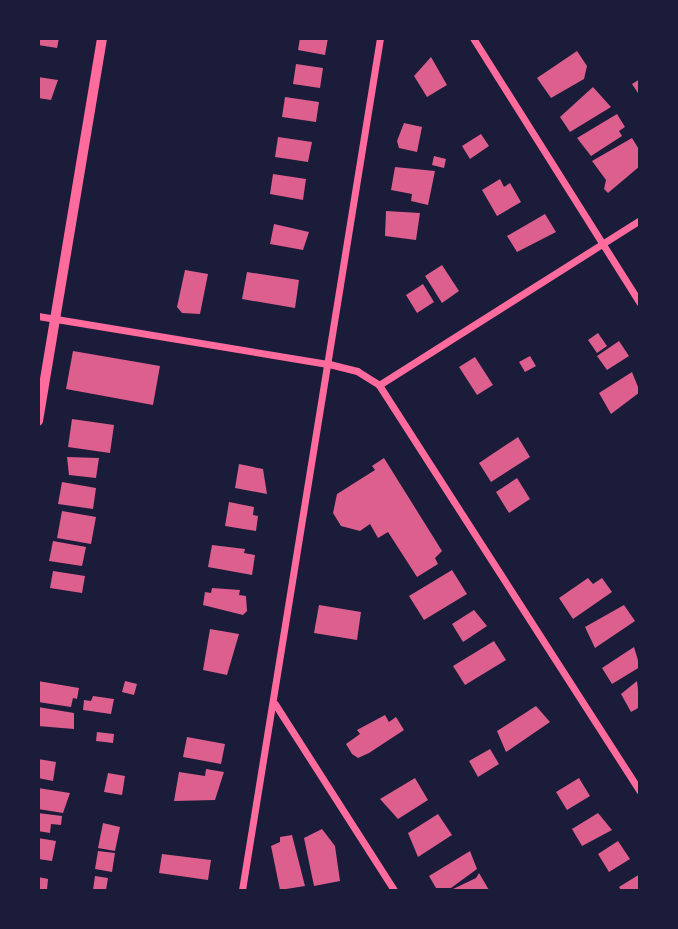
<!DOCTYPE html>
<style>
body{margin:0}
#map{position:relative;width:678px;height:929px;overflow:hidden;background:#1b1b3a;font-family:"Fira Sans",sans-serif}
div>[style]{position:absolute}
.building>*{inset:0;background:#dd5f8e}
.minor>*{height:7px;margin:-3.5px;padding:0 3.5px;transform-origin:3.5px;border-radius:3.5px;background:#ff6b9d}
.tertiary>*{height:10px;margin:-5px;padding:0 5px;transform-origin:5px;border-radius:5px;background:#ff6b9d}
span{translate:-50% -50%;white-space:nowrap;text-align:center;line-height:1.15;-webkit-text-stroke:7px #1b1b3a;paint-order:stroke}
.frame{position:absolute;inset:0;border:40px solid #1b1b3a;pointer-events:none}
</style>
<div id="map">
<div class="building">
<div style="clip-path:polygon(38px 38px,59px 38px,57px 48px,38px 45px)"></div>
<div style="clip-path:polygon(300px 38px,328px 38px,325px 55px,298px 50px)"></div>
<div style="clip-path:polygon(577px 51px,587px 66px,584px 79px,551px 98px,537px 78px)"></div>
<div style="clip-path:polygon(431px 57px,447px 85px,427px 97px,414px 76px)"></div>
<div style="clip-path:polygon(296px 64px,323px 68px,320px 88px,293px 84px)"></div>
<div style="clip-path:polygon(38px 77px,58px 80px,51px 100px,38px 98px)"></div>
<div style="clip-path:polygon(640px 79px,640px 96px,632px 84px)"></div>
<div style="clip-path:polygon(593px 87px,611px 107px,570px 132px,560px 117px)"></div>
<div style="clip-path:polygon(285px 97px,319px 102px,316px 122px,282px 117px)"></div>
<div style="clip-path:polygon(617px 114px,625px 127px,619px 131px,622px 136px,591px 156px,577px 138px)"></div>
<div style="clip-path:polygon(404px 123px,422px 127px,417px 152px,399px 148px,397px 141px)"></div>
<div style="clip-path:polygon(481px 134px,489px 146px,470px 159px,462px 146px)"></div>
<div style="clip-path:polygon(278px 137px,312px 142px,308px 162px,275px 157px)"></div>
<div style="clip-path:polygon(632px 138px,640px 151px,640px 166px,608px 193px,604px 189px,606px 180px,592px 161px)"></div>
<div style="clip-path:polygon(434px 156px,446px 159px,444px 168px,432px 165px)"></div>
<div style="clip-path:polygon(395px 167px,435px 171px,428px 205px,411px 201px,412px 194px,391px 190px)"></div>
<div style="clip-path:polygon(273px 174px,306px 179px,303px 200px,270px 194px)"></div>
<div style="clip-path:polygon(500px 179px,504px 187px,510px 183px,521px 202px,497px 216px,482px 190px)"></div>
<div style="clip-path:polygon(386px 211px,420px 213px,416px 240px,385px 236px)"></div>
<div style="clip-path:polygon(545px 214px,556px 232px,517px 252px,507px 236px)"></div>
<div style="clip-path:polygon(274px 224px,309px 232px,303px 250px,270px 244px)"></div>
<div style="clip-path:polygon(442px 265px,459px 291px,442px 303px,425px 276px)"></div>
<div style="clip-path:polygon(185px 270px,208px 274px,200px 314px,182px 313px,177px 307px)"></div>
<div style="clip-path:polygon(247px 272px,299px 280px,295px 308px,242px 299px)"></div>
<div style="clip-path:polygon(423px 284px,434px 302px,417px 313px,406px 295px)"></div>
<div style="clip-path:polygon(598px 333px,607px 346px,597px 353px,588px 340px)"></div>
<div style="clip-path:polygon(619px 341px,629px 356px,607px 370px,597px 356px)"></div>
<div style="clip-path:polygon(73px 351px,160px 366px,153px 405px,66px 389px)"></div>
<div style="clip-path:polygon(530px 356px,536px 366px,525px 372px,519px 362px)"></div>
<div style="clip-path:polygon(475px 357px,493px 385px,477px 395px,459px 367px)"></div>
<div style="clip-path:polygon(632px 372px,640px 392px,611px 414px,599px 393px)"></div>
<div style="clip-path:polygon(72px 419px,114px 425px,110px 453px,68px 447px)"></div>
<div style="clip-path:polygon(518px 437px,530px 457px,491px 482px,479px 463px)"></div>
<div style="clip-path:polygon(67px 457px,99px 458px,96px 478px,69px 475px)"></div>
<div style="clip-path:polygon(384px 458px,442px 551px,435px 558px,438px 564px,417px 577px,388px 532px,378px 538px,370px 524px,360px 531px,341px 526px,333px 513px,337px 494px,375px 470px,372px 466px)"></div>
<div style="clip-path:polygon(239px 464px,263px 469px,267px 494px,235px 488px)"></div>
<div style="clip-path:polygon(517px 478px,530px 499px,509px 513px,496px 492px)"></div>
<div style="clip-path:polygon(62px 482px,96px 488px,93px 509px,58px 504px)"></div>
<div style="clip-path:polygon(229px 502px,254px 507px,253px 515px,258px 516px,256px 531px,225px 526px)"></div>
<div style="clip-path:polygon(62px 511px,96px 517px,91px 544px,57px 538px)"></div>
<div style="clip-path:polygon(53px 541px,86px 547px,82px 566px,49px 561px)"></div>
<div style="clip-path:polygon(212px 545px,245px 549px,244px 553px,255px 555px,252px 575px,208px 567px)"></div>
<div style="clip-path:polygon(452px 570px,467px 594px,424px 620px,409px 596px)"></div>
<div style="clip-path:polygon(53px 571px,85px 576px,82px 593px,50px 588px)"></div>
<div style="clip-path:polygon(588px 578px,593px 584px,602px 578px,612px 592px,573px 619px,559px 598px)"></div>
<div style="clip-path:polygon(212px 588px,240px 590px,239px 595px,246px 596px,247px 611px,243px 615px,203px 605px,205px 592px,211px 593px)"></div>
<div style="clip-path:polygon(319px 605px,361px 612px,357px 640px,314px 633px)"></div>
<div style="clip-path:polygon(624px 605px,635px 621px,595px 648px,585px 627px)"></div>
<div style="clip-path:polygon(474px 610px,487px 626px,463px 642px,452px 624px)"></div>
<div style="clip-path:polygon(210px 629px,239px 634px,227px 675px,203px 670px)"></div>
<div style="clip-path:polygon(494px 641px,506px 660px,465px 685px,453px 666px)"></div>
<div style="clip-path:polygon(634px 647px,640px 667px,612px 684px,602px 668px)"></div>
<div style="clip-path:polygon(38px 681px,79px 688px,77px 699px,73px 698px,71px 707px,38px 702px)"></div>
<div style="clip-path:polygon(125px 681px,137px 684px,134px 695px,122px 692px)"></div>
<div style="clip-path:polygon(637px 681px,640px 707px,631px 712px,621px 694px)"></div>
<div style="clip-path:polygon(93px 696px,114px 699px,111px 714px,83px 710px,84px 700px,91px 701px)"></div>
<div style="clip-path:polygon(536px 706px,550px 722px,506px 752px,497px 731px)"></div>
<div style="clip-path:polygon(38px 707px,74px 713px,74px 729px,38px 726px)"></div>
<div style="clip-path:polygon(385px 715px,389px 722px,396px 717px,404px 730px,369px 753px,358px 758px,352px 754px,346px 744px,360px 734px,357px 730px)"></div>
<div style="clip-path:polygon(97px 732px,114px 734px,113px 743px,96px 741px)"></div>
<div style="clip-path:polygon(187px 737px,225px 744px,221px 764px,183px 757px)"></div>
<div style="clip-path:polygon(490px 749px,499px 764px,478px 777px,469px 761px)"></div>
<div style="clip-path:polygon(38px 759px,56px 762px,53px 781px,38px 778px)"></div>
<div style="clip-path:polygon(206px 769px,224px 772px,215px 800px,174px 801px,179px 772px,205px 776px)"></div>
<div style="clip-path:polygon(108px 773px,125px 776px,122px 795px,104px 792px)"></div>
<div style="clip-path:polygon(415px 778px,428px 800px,398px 819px,380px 799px)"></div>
<div style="clip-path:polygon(579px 778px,590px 796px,567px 810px,556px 792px)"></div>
<div style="clip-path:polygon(38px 788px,70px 793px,63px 813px,38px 809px)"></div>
<div style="clip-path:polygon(38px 813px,62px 816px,61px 825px,51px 824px,50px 833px,38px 831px)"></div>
<div style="clip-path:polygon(598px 813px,612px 830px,582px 846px,572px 829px)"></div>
<div style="clip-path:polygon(438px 814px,452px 835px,418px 857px,408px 833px)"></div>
<div style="clip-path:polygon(103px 823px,120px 827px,115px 851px,98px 848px)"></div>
<div style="clip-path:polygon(322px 829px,335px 846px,340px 881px,314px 886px,304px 838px)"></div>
<div style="clip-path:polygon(292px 835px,305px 886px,280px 890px,271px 846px,280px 842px,280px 837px)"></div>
<div style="clip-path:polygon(38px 838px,56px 841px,52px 861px,38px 859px)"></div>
<div style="clip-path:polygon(618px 841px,630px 859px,609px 872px,598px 854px)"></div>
<div style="clip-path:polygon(98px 851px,115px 853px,112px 872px,95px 869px)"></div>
<div style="clip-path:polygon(470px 851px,477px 869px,451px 888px,436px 888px,429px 876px)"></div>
<div style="clip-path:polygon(162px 854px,211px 860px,208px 880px,159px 873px)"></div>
<div style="clip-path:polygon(479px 873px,489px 890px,451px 890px,476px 878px)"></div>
<div style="clip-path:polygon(640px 874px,640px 890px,621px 890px,619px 887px)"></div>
<div style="clip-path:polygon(95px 876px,108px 878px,106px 890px,93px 890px)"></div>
<div style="clip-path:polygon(38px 877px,48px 879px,47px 890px,38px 890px)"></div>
</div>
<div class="minor">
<div style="left:473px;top:38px;width:313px;rotate:57.8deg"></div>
<div style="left:38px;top:316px;width:295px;rotate:9.4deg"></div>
<div style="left:329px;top:364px;width:29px;rotate:14deg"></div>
<div style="left:357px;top:371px;width:26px;rotate:32deg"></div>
<div style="left:379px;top:385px;width:483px;rotate:57.3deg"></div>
<div style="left:379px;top:385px;width:309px;rotate:-32.3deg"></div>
<div style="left:275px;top:704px;width:221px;rotate:57.4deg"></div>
<div style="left:242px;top:890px;width:863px;rotate:-80.8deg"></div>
</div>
<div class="tertiary">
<div style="left:38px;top:421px;width:388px;rotate:-80.5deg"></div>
</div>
<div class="frame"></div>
</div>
